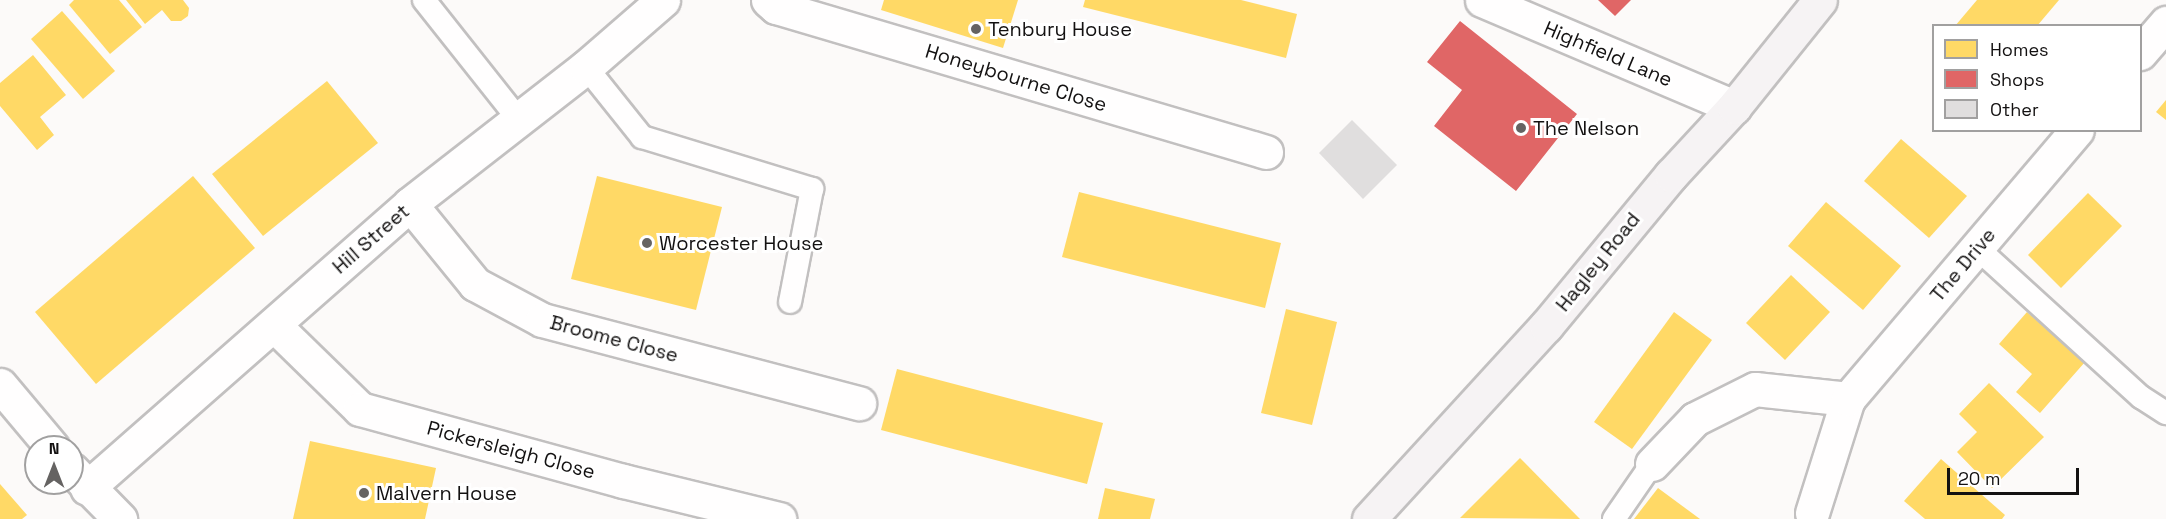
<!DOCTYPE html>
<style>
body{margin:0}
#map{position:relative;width:2166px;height:519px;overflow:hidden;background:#fcfaf9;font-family:"Space Grotesk",sans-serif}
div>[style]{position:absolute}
.homes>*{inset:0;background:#ffd966}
.shops>*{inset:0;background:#e06666}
.building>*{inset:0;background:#e0dede}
.roads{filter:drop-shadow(2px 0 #c2c0c0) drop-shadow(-2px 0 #c2c0c0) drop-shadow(0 2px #c2c0c0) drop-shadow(0 -2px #c2c0c0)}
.service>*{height:22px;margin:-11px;padding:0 11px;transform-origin:11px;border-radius:11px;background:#fffefe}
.minor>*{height:33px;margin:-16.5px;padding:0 16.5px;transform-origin:16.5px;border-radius:16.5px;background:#fffefe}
.tertiary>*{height:33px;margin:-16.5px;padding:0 16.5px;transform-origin:16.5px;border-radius:16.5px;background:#fffefe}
.secondary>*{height:33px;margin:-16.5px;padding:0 16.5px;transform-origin:16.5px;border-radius:16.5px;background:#f6f3f4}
.dots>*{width:16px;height:16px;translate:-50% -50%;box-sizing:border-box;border:3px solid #fff;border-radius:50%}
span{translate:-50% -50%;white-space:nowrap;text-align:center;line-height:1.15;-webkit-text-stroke:6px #fff;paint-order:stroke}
.poi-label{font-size:20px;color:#131111}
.left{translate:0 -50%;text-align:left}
.street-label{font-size:20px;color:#131111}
.legend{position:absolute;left:1932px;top:24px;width:210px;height:108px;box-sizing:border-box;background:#fff;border:2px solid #a1a0a0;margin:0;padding:8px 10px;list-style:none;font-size:18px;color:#131111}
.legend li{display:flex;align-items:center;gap:12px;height:30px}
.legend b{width:30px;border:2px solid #a1a0a0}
.north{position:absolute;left:24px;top:435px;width:60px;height:60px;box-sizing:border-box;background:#fff;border:2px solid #a1a0a0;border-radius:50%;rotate:0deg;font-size:16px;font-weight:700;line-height:24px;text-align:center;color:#131111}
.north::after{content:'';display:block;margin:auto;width:21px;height:27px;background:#656362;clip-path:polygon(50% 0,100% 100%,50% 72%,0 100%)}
.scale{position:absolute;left:1947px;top:468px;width:132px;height:27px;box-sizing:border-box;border:3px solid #131111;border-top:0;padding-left:8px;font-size:18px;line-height:21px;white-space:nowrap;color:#131111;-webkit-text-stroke:4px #fff;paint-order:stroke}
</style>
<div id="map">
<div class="homes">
<div style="clip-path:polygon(74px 0,119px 0,142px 27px,110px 54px,69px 5px)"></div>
<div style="clip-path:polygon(126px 0,183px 0,189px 8px,188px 16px,181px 21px,171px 21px,162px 10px,145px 24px)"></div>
<div style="clip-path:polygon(884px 0,1018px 0,1003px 48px,881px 10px)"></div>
<div style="clip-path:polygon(1085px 0,1241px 0,1297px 14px,1286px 58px,1083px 7px)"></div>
<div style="clip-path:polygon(1977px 0,2059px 0,2037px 26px,1955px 26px)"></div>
<div style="clip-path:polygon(62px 11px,115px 71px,83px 99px,31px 39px)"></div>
<div style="clip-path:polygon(33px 55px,66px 95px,40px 117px,54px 135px,37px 150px,0 106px,0 83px)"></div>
<div style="clip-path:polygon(327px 81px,378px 143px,263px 236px,212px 174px)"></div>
<div style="clip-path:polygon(2166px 100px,2166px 120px,2156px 112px)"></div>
<div style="clip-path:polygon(1901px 139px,1967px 196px,1929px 238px,1864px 181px)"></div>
<div style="clip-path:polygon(193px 176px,255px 248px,96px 384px,35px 312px)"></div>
<div style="clip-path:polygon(597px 176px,722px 207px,696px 310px,571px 279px)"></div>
<div style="clip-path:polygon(1079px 192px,1281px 243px,1265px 308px,1062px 257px)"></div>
<div style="clip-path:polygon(2088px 193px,2122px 226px,2061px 288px,2028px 255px)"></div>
<div style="clip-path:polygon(1826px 202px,1901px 266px,1863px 310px,1788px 246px)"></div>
<div style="clip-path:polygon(1791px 275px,1830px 312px,1785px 360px,1746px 323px)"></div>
<div style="clip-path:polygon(1286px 309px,1337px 322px,1312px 425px,1261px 413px)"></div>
<div style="clip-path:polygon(1674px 312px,1712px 340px,1632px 449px,1594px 422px)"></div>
<div style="clip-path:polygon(2027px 312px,2085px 362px,2040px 413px,2016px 392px,2032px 374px,1999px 344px)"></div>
<div style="clip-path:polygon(897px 369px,1103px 423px,1087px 484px,881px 430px)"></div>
<div style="clip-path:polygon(1989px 383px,2044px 437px,1992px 488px,1957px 452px,1977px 432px,1959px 414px)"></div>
<div style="clip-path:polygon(310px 441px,436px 468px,425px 519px,293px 519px)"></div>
<div style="clip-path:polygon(1520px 458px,1580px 519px,1460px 518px)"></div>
<div style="clip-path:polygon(1941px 459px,2005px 515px,2002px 519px,1925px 519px,1904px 501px)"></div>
<div style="clip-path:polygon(0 484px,27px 515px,22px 519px,0 519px)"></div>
<div style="clip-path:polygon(1105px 488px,1155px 499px,1150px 519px,1098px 519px)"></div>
<div style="clip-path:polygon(1658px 488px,1700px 519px,1634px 519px)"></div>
</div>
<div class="shops">
<div style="clip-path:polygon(1598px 0,1631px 0,1615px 16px)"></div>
<div style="clip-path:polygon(1460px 21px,1577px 114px,1516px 191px,1434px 126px,1462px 90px,1427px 62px)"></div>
</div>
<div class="building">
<div style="clip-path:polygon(1352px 120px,1397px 165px,1363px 199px,1319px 153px)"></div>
</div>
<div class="roads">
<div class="service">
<div style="left:424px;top:0;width:153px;rotate:51.6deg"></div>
<div style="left:586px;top:67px;width:90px;rotate:51.3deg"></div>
<div style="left:642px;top:137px;width:178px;rotate:17deg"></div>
<div style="left:812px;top:189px;width:115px;rotate:101deg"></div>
<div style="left:1977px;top:248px;width:222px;rotate:42.3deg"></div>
<div style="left:2141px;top:397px;width:30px;rotate:33deg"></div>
<div style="left:1614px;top:519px;width:67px;rotate:-55.4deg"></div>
</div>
<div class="minor">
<div style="left:768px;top:0;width:11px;rotate:41deg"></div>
<div style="left:776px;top:7px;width:511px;rotate:16.48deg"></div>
<div style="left:2140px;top:53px;width:40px;rotate:-49deg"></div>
<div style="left:410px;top:204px;width:103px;rotate:50.9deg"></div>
<div style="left:475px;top:284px;width:76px;rotate:28.2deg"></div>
<div style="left:542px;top:320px;width:328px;rotate:14.7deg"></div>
<div style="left:274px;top:325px;width:120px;rotate:44.3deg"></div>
<div style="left:360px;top:409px;width:273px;rotate:15.3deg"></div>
<div style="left:623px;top:481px;width:161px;rotate:13.7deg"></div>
<div style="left:0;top:385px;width:81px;rotate:50deg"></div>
<div style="left:1652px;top:464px;width:62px;rotate:-46.3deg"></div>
<div style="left:1695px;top:419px;width:67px;rotate:-26.6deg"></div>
<div style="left:1755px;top:389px;width:94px;rotate:6.1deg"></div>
<div style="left:72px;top:470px;width:69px;rotate:45.6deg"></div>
<div style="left:87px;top:488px;width:430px;rotate:-41.3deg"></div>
<div style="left:410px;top:204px;width:223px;rotate:-37.9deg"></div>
<div style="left:586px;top:67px;width:102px;rotate:-41deg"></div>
<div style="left:1812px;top:513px;width:120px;rotate:-72.5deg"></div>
<div style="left:1848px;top:399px;width:353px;rotate:-49.6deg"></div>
</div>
<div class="tertiary">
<div style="left:1482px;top:0;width:274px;rotate:23deg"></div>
</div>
<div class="secondary">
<div style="left:1369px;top:519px;width:262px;rotate:-47.5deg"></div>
<div style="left:1546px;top:326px;width:196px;rotate:-50.4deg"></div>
<div style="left:1671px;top:175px;width:93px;rotate:-47.2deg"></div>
<div style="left:1734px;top:107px;width:137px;rotate:-51.2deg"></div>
</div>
</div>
<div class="dots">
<div style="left:976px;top:29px;background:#656362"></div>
<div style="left:1521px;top:128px;background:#656362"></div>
<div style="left:647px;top:243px;background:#656362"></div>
<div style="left:364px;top:493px;background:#656362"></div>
</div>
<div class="poi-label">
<span class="left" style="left:988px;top:29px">Tenbury House</span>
<span class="left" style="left:1533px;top:128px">The Nelson</span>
<span class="left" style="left:659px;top:243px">Worcester House</span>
<span class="left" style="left:376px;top:493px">Malvern House</span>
</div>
<div class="street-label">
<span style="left:1608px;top:54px;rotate:23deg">Highfield Lane</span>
<span style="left:1016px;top:78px;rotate:17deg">Honeybourne Close</span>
<span style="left:371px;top:239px;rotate:-41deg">Hill Street</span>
<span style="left:1598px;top:262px;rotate:-51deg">Hagley Road</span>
<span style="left:1963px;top:265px;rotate:-50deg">The Drive</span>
<span style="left:614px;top:339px;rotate:15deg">Broome Close</span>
<span style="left:511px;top:450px;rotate:15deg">Pickersleigh Close</span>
</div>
<ul class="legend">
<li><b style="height:16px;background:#ffd966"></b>Homes</li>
<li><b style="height:16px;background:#e06666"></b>Shops</li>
<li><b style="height:16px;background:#e0dede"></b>Other</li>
</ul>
<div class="north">N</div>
<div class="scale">20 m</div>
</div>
